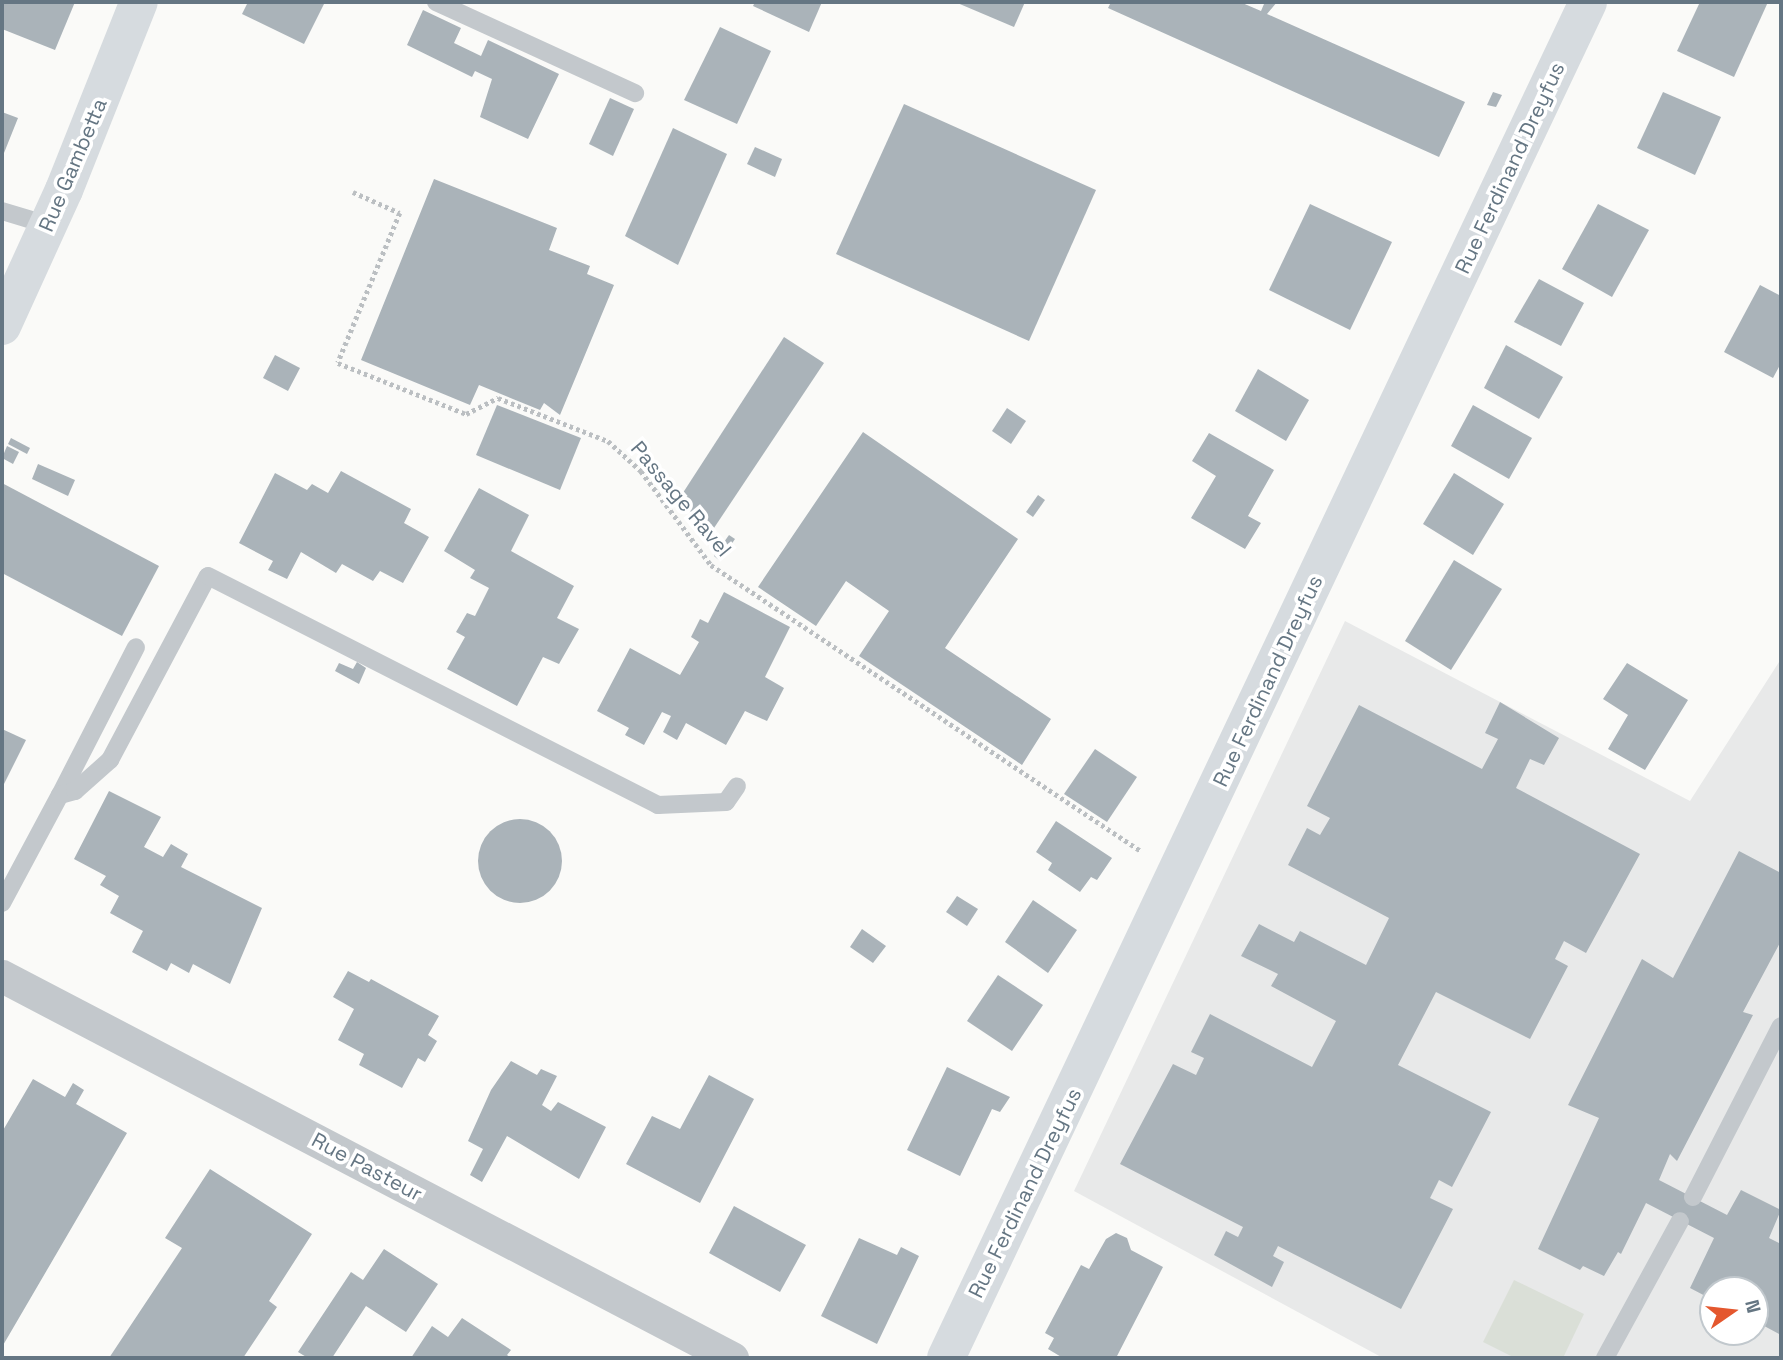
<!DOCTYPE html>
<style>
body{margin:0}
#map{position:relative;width:1783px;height:1360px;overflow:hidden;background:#fafaf8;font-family:"Space Grotesk",sans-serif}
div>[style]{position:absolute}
.built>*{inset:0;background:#e8e9e9}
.green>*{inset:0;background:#dadfd7}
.building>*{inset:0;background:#aab3b9}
.round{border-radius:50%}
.path>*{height:4.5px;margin-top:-2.25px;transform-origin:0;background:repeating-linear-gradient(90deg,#bbbfc2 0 3.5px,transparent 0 7px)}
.lane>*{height:18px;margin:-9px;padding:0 9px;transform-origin:9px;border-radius:9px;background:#c3c8cc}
.street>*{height:33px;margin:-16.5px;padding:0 16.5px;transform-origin:16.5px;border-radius:16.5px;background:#c3c8cc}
.secondary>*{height:38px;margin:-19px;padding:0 19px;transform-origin:19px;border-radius:19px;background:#d6dbdf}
span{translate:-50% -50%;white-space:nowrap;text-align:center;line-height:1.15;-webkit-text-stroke:7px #fff;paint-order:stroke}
.street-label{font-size:21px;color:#657683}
.frame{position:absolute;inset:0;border:4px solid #657683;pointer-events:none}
.north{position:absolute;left:1699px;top:1276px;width:70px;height:70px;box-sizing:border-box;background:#fff;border:2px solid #c1c8cd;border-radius:50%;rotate:76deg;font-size:19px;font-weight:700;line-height:28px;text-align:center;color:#657683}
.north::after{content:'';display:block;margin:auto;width:24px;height:32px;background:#e4572e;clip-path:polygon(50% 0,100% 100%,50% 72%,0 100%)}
</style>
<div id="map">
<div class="built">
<div style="clip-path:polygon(evenodd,1345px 621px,1690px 801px,1781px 659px,1781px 1358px,1383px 1358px,1074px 1191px,1345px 621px,1713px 1290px,1755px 1290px,1755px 1332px,1713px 1332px,1713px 1290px)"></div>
</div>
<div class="green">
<div style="clip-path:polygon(1514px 1280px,1584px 1314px,1563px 1358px,1515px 1358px,1483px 1342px)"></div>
</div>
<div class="building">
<div style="clip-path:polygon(4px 2px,75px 2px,55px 50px,2px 29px)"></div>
<div style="clip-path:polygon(248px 2px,325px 2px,304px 44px,242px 14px)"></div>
<div style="clip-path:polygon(755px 2px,822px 2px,809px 32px,753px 6px)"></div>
<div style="clip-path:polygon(955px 2px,1025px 2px,1014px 27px)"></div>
<div style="clip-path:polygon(1111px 2px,1240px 2px,1261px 11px,1264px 4px,1259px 2px,1277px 2px,1267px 14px,1465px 102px,1439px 157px,1108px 8px)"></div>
<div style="clip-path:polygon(1700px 2px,1768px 2px,1734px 77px,1677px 51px)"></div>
<div style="clip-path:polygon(423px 10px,461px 28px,454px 43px,481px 56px,488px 40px,559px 74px,528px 139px,480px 117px,492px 79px,475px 71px,472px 77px,407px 45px)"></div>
<div style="clip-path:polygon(720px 27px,771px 51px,737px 124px,684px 100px)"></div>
<div style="clip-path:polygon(1493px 92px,1502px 95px,1496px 107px,1487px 105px)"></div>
<div style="clip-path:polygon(1663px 92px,1721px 117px,1695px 175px,1637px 148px)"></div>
<div style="clip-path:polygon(610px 98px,634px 109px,613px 156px,589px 144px)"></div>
<div style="clip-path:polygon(904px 104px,1096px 190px,1029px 341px,836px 254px)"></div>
<div style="clip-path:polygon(2px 112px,18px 118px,2px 158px)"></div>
<div style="clip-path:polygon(673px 128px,727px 154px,678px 265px,625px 236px)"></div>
<div style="clip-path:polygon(755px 147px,782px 159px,775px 177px,747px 164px)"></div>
<div style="clip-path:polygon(434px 179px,557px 228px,549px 250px,590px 266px,587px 274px,614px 285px,560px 415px,544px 403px,540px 410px,479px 385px,470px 405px,361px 360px)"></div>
<div style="clip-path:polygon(1310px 204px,1392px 242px,1350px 330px,1269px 290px)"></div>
<div style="clip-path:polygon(1598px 204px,1649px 230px,1612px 297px,1562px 269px)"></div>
<div style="clip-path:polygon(1539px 279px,1584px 303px,1561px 346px,1514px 322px)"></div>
<div style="clip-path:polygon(1760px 285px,1781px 296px,1781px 363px,1773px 378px,1724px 352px)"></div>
<div style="clip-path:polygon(784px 337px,824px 363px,714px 528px,677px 502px)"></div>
<div style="clip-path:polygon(1506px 345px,1563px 377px,1539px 419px,1484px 388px)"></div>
<div style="clip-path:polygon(275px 355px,300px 368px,288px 391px,263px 378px)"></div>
<div style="clip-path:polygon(1258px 369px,1309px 400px,1286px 441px,1235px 411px)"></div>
<div style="clip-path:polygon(497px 405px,581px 438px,560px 490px,476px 455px)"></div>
<div style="clip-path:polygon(1473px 405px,1532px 438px,1509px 479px,1451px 446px)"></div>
<div style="clip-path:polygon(1007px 408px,1026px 421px,1011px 444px,992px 431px)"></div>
<div style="clip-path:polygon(863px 432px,1018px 539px,945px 648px,1051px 719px,1022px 765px,859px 656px,889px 611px,846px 581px,816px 626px,758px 587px)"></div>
<div style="clip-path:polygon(1209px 433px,1274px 470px,1248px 516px,1261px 523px,1245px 549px,1191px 518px,1216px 476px,1192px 461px)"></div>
<div style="clip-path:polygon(11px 438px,30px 448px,27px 454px,8px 444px)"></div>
<div style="clip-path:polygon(7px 446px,19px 452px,13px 464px,2px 458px)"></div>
<div style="clip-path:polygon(38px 464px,75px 480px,68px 496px,32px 479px)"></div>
<div style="clip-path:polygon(341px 471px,411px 509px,404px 523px,429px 537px,403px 583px,380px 571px,373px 581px,342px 564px,336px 573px,301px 552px,287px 579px,268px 570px,273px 561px,239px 543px,275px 473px,307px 490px,312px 484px,328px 493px)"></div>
<div style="clip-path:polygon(1454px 473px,1504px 504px,1473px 555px,1423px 524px)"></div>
<div style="clip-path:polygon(2px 483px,159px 566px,122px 636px,2px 573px)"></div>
<div style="clip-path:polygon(479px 488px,529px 515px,511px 551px,574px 586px,557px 618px,579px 629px,559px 664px,543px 657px,517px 706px,447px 669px,465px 637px,456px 632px,467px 613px,475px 616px,489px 588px,470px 578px,475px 570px,444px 551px)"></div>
<div style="clip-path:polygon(1038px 495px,1045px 500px,1033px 517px,1026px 512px)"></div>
<div style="clip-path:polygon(729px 535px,735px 539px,720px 561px,714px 556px)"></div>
<div style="clip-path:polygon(1454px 560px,1502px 589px,1451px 670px,1405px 641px)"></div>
<div style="clip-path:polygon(724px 592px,790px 627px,765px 677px,784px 688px,767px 721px,745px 711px,726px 745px,686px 723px,677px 740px,663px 732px,671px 716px,662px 712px,644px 745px,625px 735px,629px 728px,597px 711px,630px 648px,680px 675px,699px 642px,691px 637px,700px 619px,708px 623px)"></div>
<div style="clip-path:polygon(357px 662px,366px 668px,359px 684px,335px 671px,339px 663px,353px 669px)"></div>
<div style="clip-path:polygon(1627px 663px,1688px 700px,1645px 770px,1608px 749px,1628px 715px,1603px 699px)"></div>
<div style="clip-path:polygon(1500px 702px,1559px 738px,1544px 765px,1530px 759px,1516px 788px,1640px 854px,1586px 953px,1564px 941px,1555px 959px,1568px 966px,1530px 1039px,1436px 992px,1398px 1065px,1491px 1112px,1452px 1187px,1439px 1180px,1430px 1198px,1453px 1209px,1401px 1309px,1278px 1246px,1273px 1256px,1284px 1262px,1272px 1287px,1214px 1255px,1226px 1231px,1238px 1237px,1243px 1227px,1120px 1164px,1173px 1064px,1196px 1075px,1204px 1058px,1191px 1052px,1210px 1014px,1312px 1067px,1336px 1021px,1271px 986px,1278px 974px,1241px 956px,1259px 924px,1294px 942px,1300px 931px,1366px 965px,1389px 918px,1288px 865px,1307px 828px,1320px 835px,1330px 818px,1307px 806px,1359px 705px,1482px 769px,1498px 739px,1485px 733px)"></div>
<div style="clip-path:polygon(2px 729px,26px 740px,2px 788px)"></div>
<div style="clip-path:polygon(1095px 749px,1137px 777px,1107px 822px,1064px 794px)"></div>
<div style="clip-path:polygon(109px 791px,161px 817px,144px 847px,163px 857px,171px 844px,188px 854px,181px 867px,262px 908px,230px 984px,193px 964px,189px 973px,171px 963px,167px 971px,132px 952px,143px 931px,110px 913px,119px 896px,100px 885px,106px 876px,74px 859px)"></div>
<div class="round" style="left:478px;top:819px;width:84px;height:84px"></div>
<div style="clip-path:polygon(1056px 821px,1112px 858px,1097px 880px,1091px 877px,1080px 892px,1048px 870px,1052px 863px,1036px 852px)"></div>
<div style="clip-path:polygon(1739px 851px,1781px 873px,1781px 941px,1743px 1012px,1753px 1015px,1677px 1161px,1670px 1154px,1659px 1180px,1727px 1215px,1741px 1190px,1781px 1210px,1769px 1238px,1781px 1244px,1781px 1335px,1755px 1321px,1755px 1290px,1713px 1290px,1713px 1300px,1690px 1288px,1714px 1238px,1646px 1203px,1621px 1254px,1618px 1252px,1604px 1276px,1583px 1266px,1580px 1270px,1538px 1249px,1599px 1118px,1568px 1105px,1642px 959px,1673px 978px)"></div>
<div style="clip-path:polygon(957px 896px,978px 909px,967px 926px,946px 912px)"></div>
<div style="clip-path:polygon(1033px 900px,1077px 930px,1048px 973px,1005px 942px)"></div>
<div style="clip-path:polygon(862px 929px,886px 946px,873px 963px,850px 947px)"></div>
<div style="clip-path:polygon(348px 971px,369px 982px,371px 979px,439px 1016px,428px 1035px,437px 1041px,425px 1062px,418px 1058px,402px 1088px,359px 1065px,364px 1054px,338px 1040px,354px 1009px,333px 997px)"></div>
<div style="clip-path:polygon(998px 975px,1043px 1005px,1012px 1051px,967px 1021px)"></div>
<div style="clip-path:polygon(511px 1061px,537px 1075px,541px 1069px,557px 1076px,542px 1105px,551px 1111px,558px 1102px,606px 1127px,579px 1179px,507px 1136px,482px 1182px,470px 1175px,483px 1149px,468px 1141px,491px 1090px)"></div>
<div style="clip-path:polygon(947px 1067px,1010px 1097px,1000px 1112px,992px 1109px,960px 1176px,907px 1150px)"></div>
<div style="clip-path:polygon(709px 1075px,754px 1099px,700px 1203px,626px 1164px,652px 1116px,680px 1129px)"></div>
<div style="clip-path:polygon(33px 1079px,65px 1097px,73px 1083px,84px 1090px,76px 1104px,127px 1133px,2px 1347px,2px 1132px)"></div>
<div style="clip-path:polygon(210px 1169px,312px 1234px,269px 1301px,277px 1307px,243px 1358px,109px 1358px,182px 1248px,165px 1238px)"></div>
<div style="clip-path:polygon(734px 1206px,806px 1245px,780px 1292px,709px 1253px)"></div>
<div style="clip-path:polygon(1116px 1233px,1127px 1238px,1131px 1250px,1163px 1267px,1116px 1358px,1063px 1358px,1048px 1349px,1054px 1338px,1045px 1333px,1081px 1265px,1089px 1269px,1106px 1239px)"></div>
<div style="clip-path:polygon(859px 1238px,897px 1255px,901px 1247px,919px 1256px,877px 1344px,821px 1316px)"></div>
<div style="clip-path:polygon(384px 1249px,438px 1284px,406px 1332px,366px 1306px,332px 1358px,308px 1358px,298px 1352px,351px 1272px,363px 1280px)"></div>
<div style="clip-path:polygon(462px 1318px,511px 1350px,507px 1355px,511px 1358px,411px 1358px,432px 1326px,448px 1337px)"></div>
</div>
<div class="path">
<div style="left:353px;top:192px;width:51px;rotate:24.1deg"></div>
<div style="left:400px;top:213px;width:162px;rotate:112.5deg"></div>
<div style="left:338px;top:363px;width:138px;rotate:21.7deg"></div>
<div style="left:466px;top:414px;width:36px;rotate:-27deg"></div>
<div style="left:498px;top:398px;width:118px;rotate:21.4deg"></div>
<div style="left:608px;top:441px;width:45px;rotate:42.3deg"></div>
<div style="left:641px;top:471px;width:117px;rotate:53.3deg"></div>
<div style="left:711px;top:565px;width:516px;rotate:33.63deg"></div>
</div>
<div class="lane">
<div style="left:436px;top:2px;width:219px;rotate:24.6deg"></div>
<div style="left:2px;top:211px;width:48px;rotate:16.9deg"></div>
<div style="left:60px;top:795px;width:166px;rotate:-62.8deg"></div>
<div style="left:2px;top:903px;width:123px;rotate:-61.8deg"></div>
<div style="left:60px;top:795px;width:16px;rotate:-15deg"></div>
<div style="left:75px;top:791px;width:47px;rotate:-41.5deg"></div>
<div style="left:110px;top:760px;width:208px;rotate:-62deg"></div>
<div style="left:208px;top:576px;width:505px;rotate:26.97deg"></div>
<div style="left:658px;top:805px;width:68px;rotate:-2.5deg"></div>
<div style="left:726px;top:802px;width:19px;rotate:-55deg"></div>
<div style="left:1693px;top:1197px;width:192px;rotate:-62.8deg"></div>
<div style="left:1605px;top:1358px;width:156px;rotate:-61.3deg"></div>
</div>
<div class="street">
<div style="left:2px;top:976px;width:824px;rotate:27.62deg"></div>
</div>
<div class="secondary">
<div style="left:2px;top:326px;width:149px;rotate:-65.5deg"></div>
<div style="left:64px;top:190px;width:202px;rotate:-68.3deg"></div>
<div style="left:946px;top:1358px;width:1500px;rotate:-64.66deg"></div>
</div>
<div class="street-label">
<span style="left:73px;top:165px;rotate:-67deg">Rue Gambetta</span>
<span style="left:1510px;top:168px;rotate:-65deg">Rue Ferdinand Dreyfus</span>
<span style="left:681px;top:499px;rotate:50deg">Passage Ravel</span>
<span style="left:1268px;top:681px;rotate:-65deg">Rue Ferdinand Dreyfus</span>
<span style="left:367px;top:1167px;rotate:28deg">Rue Pasteur</span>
<span style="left:1025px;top:1193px;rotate:-64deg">Rue Ferdinand Dreyfus</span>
</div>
<div class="frame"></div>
<div class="north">N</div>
</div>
